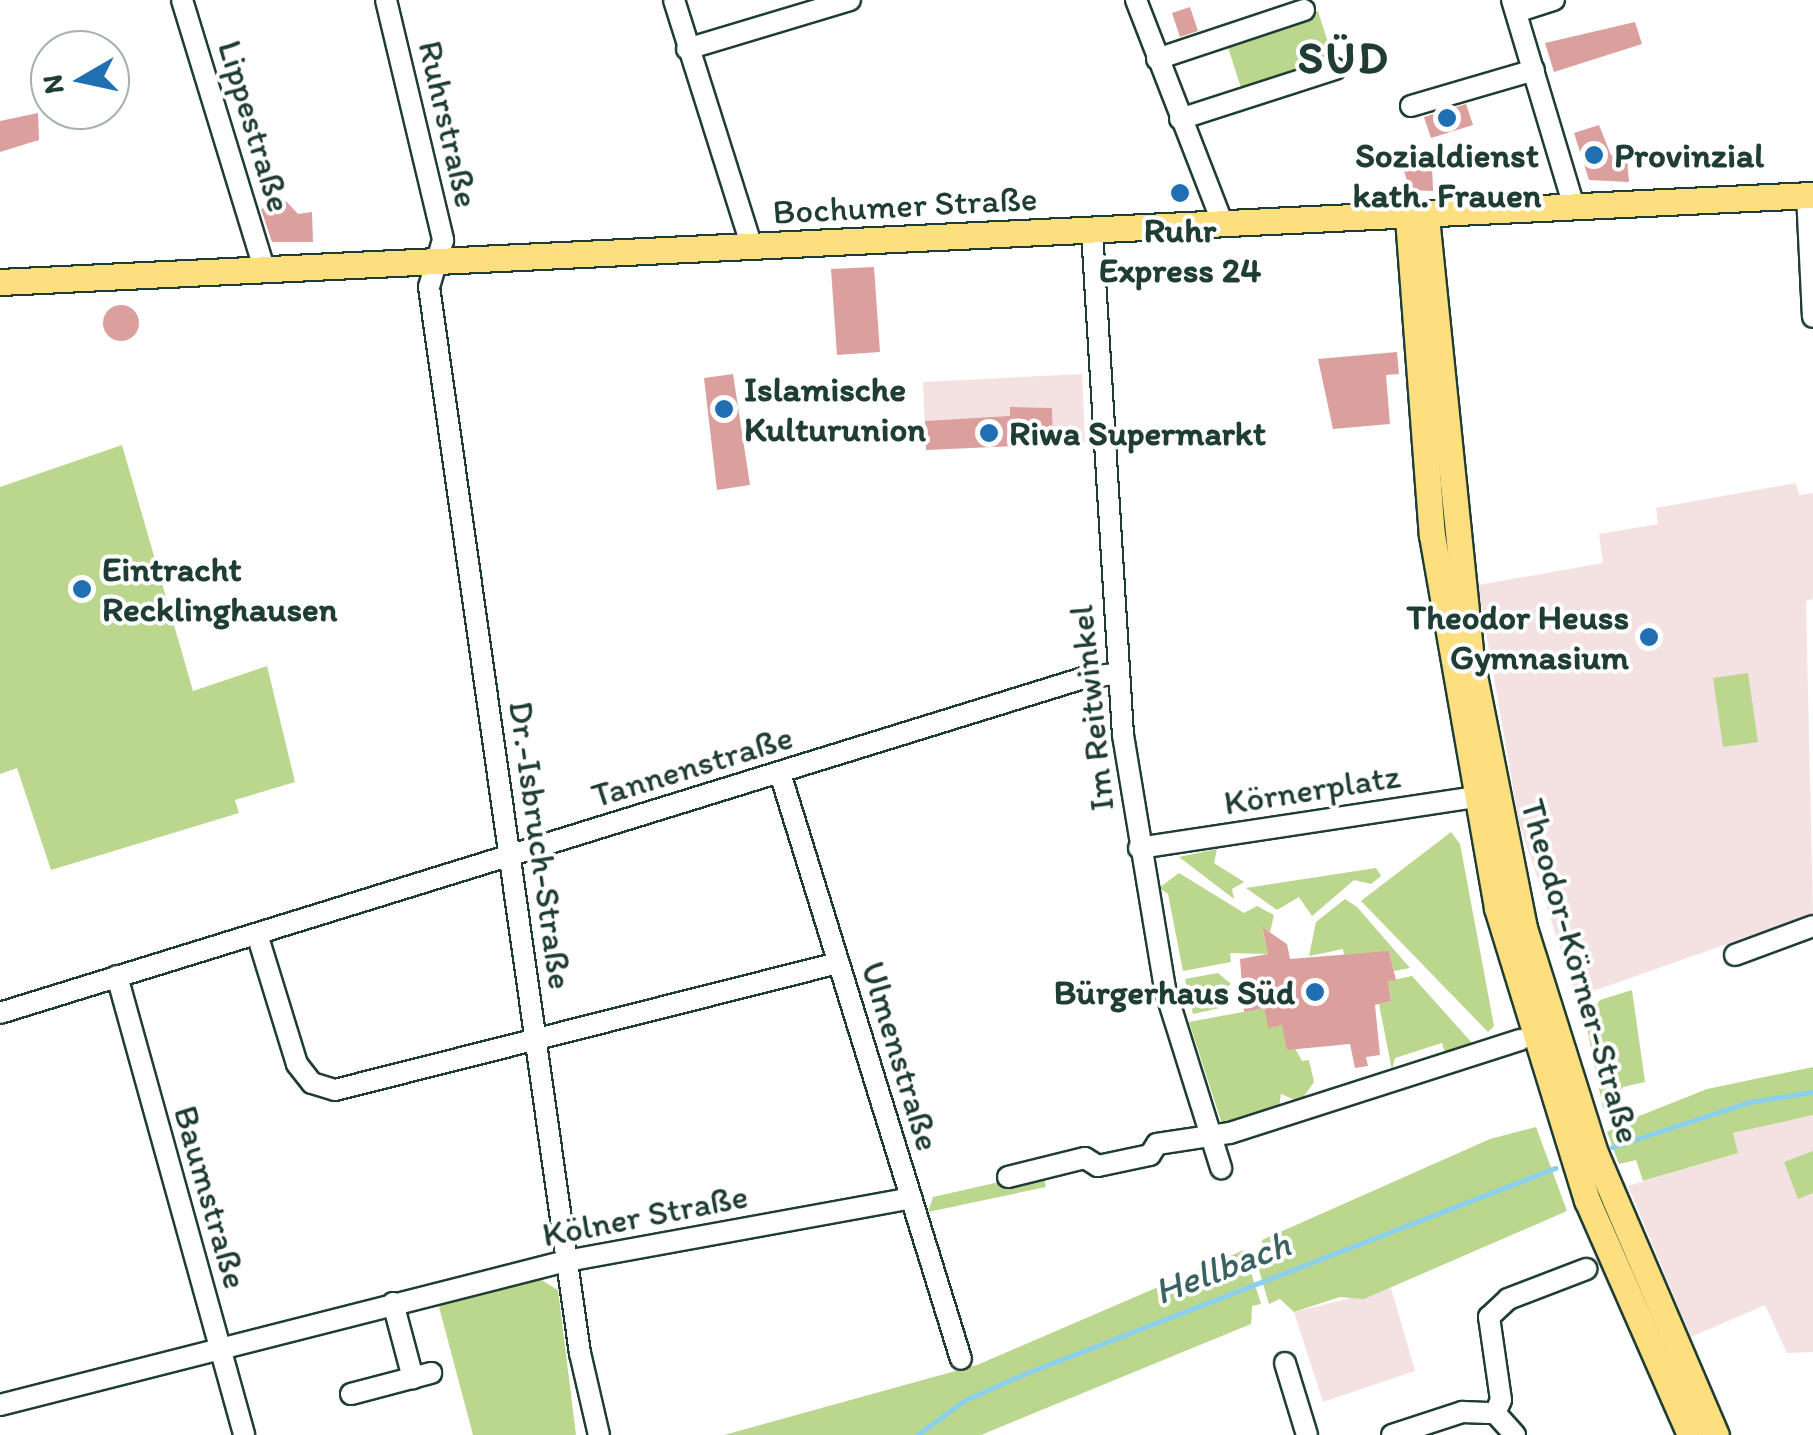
<!DOCTYPE html>
<meta charset="utf-8">
<style>
body{margin:0}
#map{position:relative;width:1813px;height:1435px;overflow:hidden;background:#fff;font-family:Itim,sans-serif}
div>[style]{position:absolute}
.built>*{inset:0;background:#f4e2e2}
.green>*{inset:0;background:#bbd68d}
.stream>*{height:5px;margin:-2.5px;padding:0 2.5px;transform-origin:2.5px;border-radius:2.5px;background:#8bcfec}
.building>*{inset:0;background:#dba09d}
.round{border-radius:50%}
.roads{filter:drop-shadow(2px 0 #1f3d34) drop-shadow(-2px 0 #1f3d34) drop-shadow(0 2px #1f3d34) drop-shadow(0 -2px #1f3d34)}
.minor>*{height:20px;margin:-10px;padding:0 10px;transform-origin:10px;border-radius:10px;background:#fff}
.major>*{height:25px;margin:-12.5px;padding:0 12.5px;transform-origin:12.5px;border-radius:12.5px;background:#fddf80}
.dots>*{width:28px;height:28px;translate:-50% -50%;box-sizing:border-box;border:5px solid #fff;border-radius:50%}
span{translate:-50% -50%;white-space:nowrap;text-align:center;line-height:1.15;-webkit-text-stroke:8px #fff;paint-order:stroke}
.street-label{font-size:35px;color:#1f3d34}
.poi-label{font-size:35px;color:#1f3d34;font-weight:700}
.left{translate:0 -50%;text-align:left}
.right{translate:-100% -50%;text-align:right}
.water-label{font-size:38px;color:#3a6262;font-style:italic}
.district-label{font-size:45px;color:#1f3d34;font-weight:700;letter-spacing:2.5px}
.north{position:absolute;left:30px;top:30px;width:100px;height:100px;box-sizing:border-box;background:#fff;border:2px solid #a5b1ae;border-radius:50%;rotate:261deg;font-size:28px;font-weight:700;line-height:40px;text-align:center;color:#1f3d34}
.north::after{content:'';display:block;margin:auto;width:35px;height:45px;background:#1f6fb2;clip-path:polygon(50% 0,100% 100%,50% 72%,0 100%)}
</style>
<div id="map">
<div class="built">
<div style="clip-path:polygon(1082px 374px,1085px 443px,926px 450px,923px 382px)"></div>
<div style="clip-path:polygon(1796px 483px,1799px 495px,1813px 493px,1813px 599px,1806px 601px,1813px 914px,1576px 997px,1519px 822px,1478px 585px,1603px 563px,1599px 534px,1658px 524px,1656px 508px)"></div>
<div style="clip-path:polygon(1813px 1115px,1813px 1352px,1787px 1353px,1765px 1305px,1691px 1337px,1628px 1186px,1737px 1153px,1733px 1133px)"></div>
<div style="clip-path:polygon(1391px 1288px,1415px 1371px,1323px 1402px,1294px 1312px)"></div>
</div>
<div class="green">
<div style="clip-path:polygon(1318px 11px,1335px 65px,1243px 94px,1226px 41px)"></div>
<div style="clip-path:polygon(122px 445px,193px 691px,267px 666px,295px 782px,235px 800px,239px 813px,51px 870px,17px 768px,0 774px,0 487px)"></div>
<div style="clip-path:polygon(1748px 673px,1758px 742px,1723px 747px,1713px 678px)"></div>
<div style="clip-path:polygon(1451px 832px,1460px 844px,1494px 1026px,1488px 1032px,1361px 901px)"></div>
<div style="clip-path:polygon(1217px 849px,1214px 863px,1244px 882px,1232px 889px,1234px 899px,1179px 857px)"></div>
<div style="clip-path:polygon(1376px 868px,1381px 876px,1371px 884px,1354px 880px,1312px 916px,1299px 897px,1277px 910px,1246px 888px)"></div>
<div style="clip-path:polygon(1179px 873px,1244px 913px,1257px 906px,1274px 915px,1270px 932px,1262px 928px,1268px 954px,1230px 953px,1231px 962px,1183px 971px,1168px 894px,1159px 888px)"></div>
<div style="clip-path:polygon(1345px 899px,1357px 907px,1410px 968px,1394px 971px,1389px 951px,1345px 963px,1343px 949px,1309px 956px,1316px 922px)"></div>
<div style="clip-path:polygon(1218px 973px,1231px 984px,1221px 992px,1224px 1007px,1193px 1014px,1185px 979px)"></div>
<div style="clip-path:polygon(1412px 976px,1473px 1044px,1445px 1053px,1442px 1043px,1395px 1058px,1392px 1070px,1379px 1004px,1391px 1001px,1388px 981px)"></div>
<div style="clip-path:polygon(1632px 990px,1645px 1082px,1623px 1087px,1603px 1109px,1586px 1022px,1600px 1000px)"></div>
<div style="clip-path:polygon(1264px 1008px,1268px 1027px,1282px 1025px,1302px 1061px,1309px 1060px,1314px 1082px,1300px 1102px,1281px 1094px,1279px 1108px,1222px 1124px,1189px 1022px)"></div>
<div style="clip-path:polygon(1813px 1067px,1813px 1115px,1733px 1133px,1738px 1153px,1643px 1181px,1636px 1160px,1619px 1164px,1607px 1132px,1629px 1120px,1707px 1089px)"></div>
<div style="clip-path:polygon(1536px 1127px,1567px 1211px,1364px 1299px,1340px 1297px,1294px 1312px,1280px 1299px,1269px 1304px,1258px 1267px,1266px 1264px,1262px 1240px,1490px 1139px)"></div>
<div style="clip-path:polygon(1813px 1151px,1813px 1193px,1798px 1199px,1784px 1162px)"></div>
<div style="clip-path:polygon(1043px 1172px,1046px 1187px,928px 1212px,933px 1197px)"></div>
<div style="clip-path:polygon(1244px 1250px,1261px 1304px,1252px 1306px,1251px 1324px,981px 1435px,724px 1435px,977px 1365px)"></div>
<div style="clip-path:polygon(540px 1279px,558px 1290px,576px 1435px,473px 1435px,438px 1303px)"></div>
</div>
<div class="stream">
<div style="left:1612px;top:1147px;width:144px;rotate:-18.2deg"></div>
<div style="left:1749px;top:1102px;width:65px;rotate:-8.9deg"></div>
<div style="left:917px;top:1435px;width:59px;rotate:-36.1deg"></div>
<div style="left:965px;top:1400px;width:64px;rotate:-23.8deg"></div>
<div style="left:1024px;top:1374px;width:570px;rotate:-21.2deg"></div>
</div>
<div class="building">
<div style="clip-path:polygon(1190px 7px,1198px 31px,1180px 37px,1172px 13px)"></div>
<div style="clip-path:polygon(1635px 22px,1642px 44px,1554px 72px,1545px 43px)"></div>
<div style="clip-path:polygon(1466px 104px,1473px 125px,1431px 138px,1424px 117px)"></div>
<div style="clip-path:polygon(38px 113px,39px 140px,0 152px,0 121px)"></div>
<div style="clip-path:polygon(1599px 125px,1611px 155px,1627px 157px,1629px 182px,1589px 180px,1574px 133px)"></div>
<div style="clip-path:polygon(1419px 160px,1432px 165px,1433px 191px,1410px 190px,1402px 165px)"></div>
<div style="clip-path:polygon(286px 201px,298px 214px,312px 212px,313px 242px,272px 242px,261px 209px)"></div>
<div style="clip-path:polygon(874px 267px,880px 352px,837px 355px,831px 269px)"></div>
<div class="round" style="left:103px;top:305px;width:36px;height:36px"></div>
<div style="clip-path:polygon(1397px 352px,1399px 374px,1386px 375px,1390px 424px,1333px 429px,1318px 359px)"></div>
<div style="clip-path:polygon(733px 374px,750px 485px,717px 490px,704px 378px)"></div>
<div style="clip-path:polygon(1010px 407px,1052px 408px,1053px 444px,926px 450px,925px 421px,1010px 416px)"></div>
<div style="clip-path:polygon(1262px 927px,1287px 944px,1290px 959px,1389px 951px,1396px 980px,1388px 981px,1391px 1001px,1375px 1005px,1380px 1055px,1366px 1057px,1368px 1066px,1355px 1068px,1350px 1044px,1287px 1050px,1282px 1025px,1268px 1028px,1264px 1008px,1244px 1012px,1240px 959px,1268px 954px)"></div>
</div>
<div class="roads">
<div class="minor">
<div style="left:182px;top:0;width:283px;rotate:73deg"></div>
<div style="left:386px;top:0;width:247px;rotate:76.6deg"></div>
<div style="left:443px;top:240px;width:49px;rotate:106.6deg"></div>
<div style="left:429px;top:287px;width:1077px;rotate:81.94deg"></div>
<div style="left:580px;top:1353px;width:84px;rotate:77deg"></div>
<div style="left:674px;top:0;width:259px;rotate:72.5deg"></div>
<div style="left:1136px;top:0;width:240px;rotate:68.8deg"></div>
<div style="left:1512px;top:0;width:216px;rotate:73.3deg"></div>
<div style="left:1516px;top:12px;width:40px;rotate:-18deg"></div>
<div style="left:687px;top:49px;width:170px;rotate:-16.7deg"></div>
<div style="left:1157px;top:59px;width:155px;rotate:-18.4deg"></div>
<div style="left:1411px;top:106px;width:128px;rotate:-16.3deg"></div>
<div style="left:1180px;top:119px;width:163px;rotate:-17.9deg"></div>
<div style="left:1807px;top:195px;width:122px;rotate:87.2deg"></div>
<div style="left:1092px;top:231px;width:505px;rotate:86.48deg"></div>
<div style="left:1123px;top:735px;width:257px;rotate:80.6deg"></div>
<div style="left:1165px;top:989px;width:188px;rotate:72.6deg"></div>
<div style="left:780px;top:773px;width:613px;rotate:72.84deg"></div>
<div style="left:1139px;top:848px;width:353px;rotate:-8.6deg"></div>
<div style="left:257px;top:934px;width:136px;rotate:72.9deg"></div>
<div style="left:297px;top:1064px;width:24px;rotate:52deg"></div>
<div style="left:312px;top:1083px;width:24px;rotate:17deg"></div>
<div style="left:335px;top:1090px;width:519px;rotate:-14.17deg"></div>
<div style="left:1735px;top:955px;width:83px;rotate:-20.4deg"></div>
<div style="left:117px;top:976px;width:476px;rotate:74.5deg"></div>
<div style="left:0;top:1013px;width:1138px;rotate:-17.18deg"></div>
<div style="left:1087px;top:677px;width:31px;rotate:-6deg"></div>
<div style="left:1008px;top:1177px;width:79px;rotate:-13.9deg"></div>
<div style="left:1085px;top:1158px;width:15px;rotate:32deg"></div>
<div style="left:1098px;top:1166px;width:53px;rotate:-11.9deg"></div>
<div style="left:1150px;top:1155px;width:13px;rotate:-58deg"></div>
<div style="left:1157px;top:1144px;width:74px;rotate:-8.6deg"></div>
<div style="left:1230px;top:1133px;width:305px;rotate:-17.8deg"></div>
<div style="left:393px;top:1303px;width:78px;rotate:75.1deg"></div>
<div style="left:1285px;top:1363px;width:75px;rotate:73deg"></div>
<div style="left:351px;top:1394px;width:83px;rotate:-14.7deg"></div>
<div style="left:0;top:1405px;width:584px;rotate:-14.27deg"></div>
<div style="left:566px;top:1261px;width:351px;rotate:-10.3deg"></div>
<div style="left:1392px;top:1435px;width:74px;rotate:-18.2deg"></div>
<div style="left:1462px;top:1412px;width:33px;rotate:2deg"></div>
<div style="left:1515px;top:1435px;width:30px;rotate:-132deg"></div>
<div style="left:1495px;top:1413px;width:14px;rotate:-65deg"></div>
<div style="left:1501px;top:1400px;width:84px;rotate:-98.2deg"></div>
<div style="left:1489px;top:1317px;width:26px;rotate:-43deg"></div>
<div style="left:1508px;top:1299px;width:84px;rotate:-21deg"></div>
</div>
<div class="major">
<div style="left:1426px;top:217px;width:445px;rotate:84.2deg"></div>
<div style="left:1471px;top:660px;width:273px;rotate:78.8deg"></div>
<div style="left:1524px;top:928px;width:236px;rotate:72.5deg"></div>
<div style="left:1595px;top:1153px;width:307px;rotate:66.8deg"></div>
<div style="left:1408px;top:218px;width:318px;rotate:85.7deg"></div>
<div style="left:1432px;top:535px;width:379px;rotate:80.1deg"></div>
<div style="left:1497px;top:908px;width:306px;rotate:72.9deg"></div>
<div style="left:1587px;top:1200px;width:257px;rotate:66.3deg"></div>
<div style="left:0;top:282px;width:1815px;rotate:-2.75deg"></div>
</div>
</div>
<div class="dots">
<div style="left:1447px;top:118px;background:#1f6fb2"></div>
<div style="left:1594px;top:155px;background:#1f6fb2"></div>
<div style="left:1180px;top:193px;background:#1f6fb2"></div>
<div style="left:724px;top:409px;background:#1f6fb2"></div>
<div style="left:989px;top:433px;background:#1f6fb2"></div>
<div style="left:82px;top:589px;background:#1f6fb2"></div>
<div style="left:1649px;top:637px;background:#1f6fb2"></div>
<div style="left:1315px;top:992px;background:#1f6fb2"></div>
</div>
<div class="street-label">
<span style="left:449px;top:124px;rotate:77deg">Ruhrstraße</span>
<span style="left:255px;top:126px;rotate:73deg">Lippestraße</span>
<span style="left:905px;top:205px;rotate:-3deg">Bochumer Straße</span>
<span style="left:1091px;top:708px;rotate:-96deg">Im Reitwinkel</span>
<span style="left:692px;top:766px;rotate:-17deg">Tannenstraße</span>
<span style="left:1312px;top:789px;rotate:-9deg">Körnerplatz</span>
<span style="left:541px;top:845px;rotate:82deg">Dr.-Isbruch-Straße</span>
<span style="left:1581px;top:971px;rotate:74deg">Theodor-Körner-Straße</span>
<span style="left:901px;top:1056px;rotate:73deg">Ulmenstraße</span>
<span style="left:211px;top:1197px;rotate:74deg">Baumstraße</span>
<span style="left:645px;top:1215px;rotate:-11deg">Kölner Straße</span>
</div>
<div class="poi-label">
<span style="left:1447px;top:175px">Sozialdienst<br>kath. Frauen</span>
<span class="left" style="left:1614px;top:155px">Provinzial</span>
<span style="left:1180px;top:250px">Ruhr<br>Express 24</span>
<span class="left" style="left:744px;top:409px">Islamische<br>Kulturunion</span>
<span class="left" style="left:1009px;top:433px">Riwa Supermarkt</span>
<span class="left" style="left:102px;top:589px">Eintracht<br>Recklinghausen</span>
<span class="right" style="left:1629px;top:637px">Theodor Heuss<br>Gymnasium</span>
<span class="right" style="left:1295px;top:992px">Bürgerhaus Süd</span>
</div>
<div class="water-label">
<span style="left:1222px;top:1268px;rotate:-21deg">Hellbach</span>
</div>
<div class="district-label">
<span style="left:1344px;top:58px">SÜD</span>
</div>
<div class="north">N</div>
</div>
